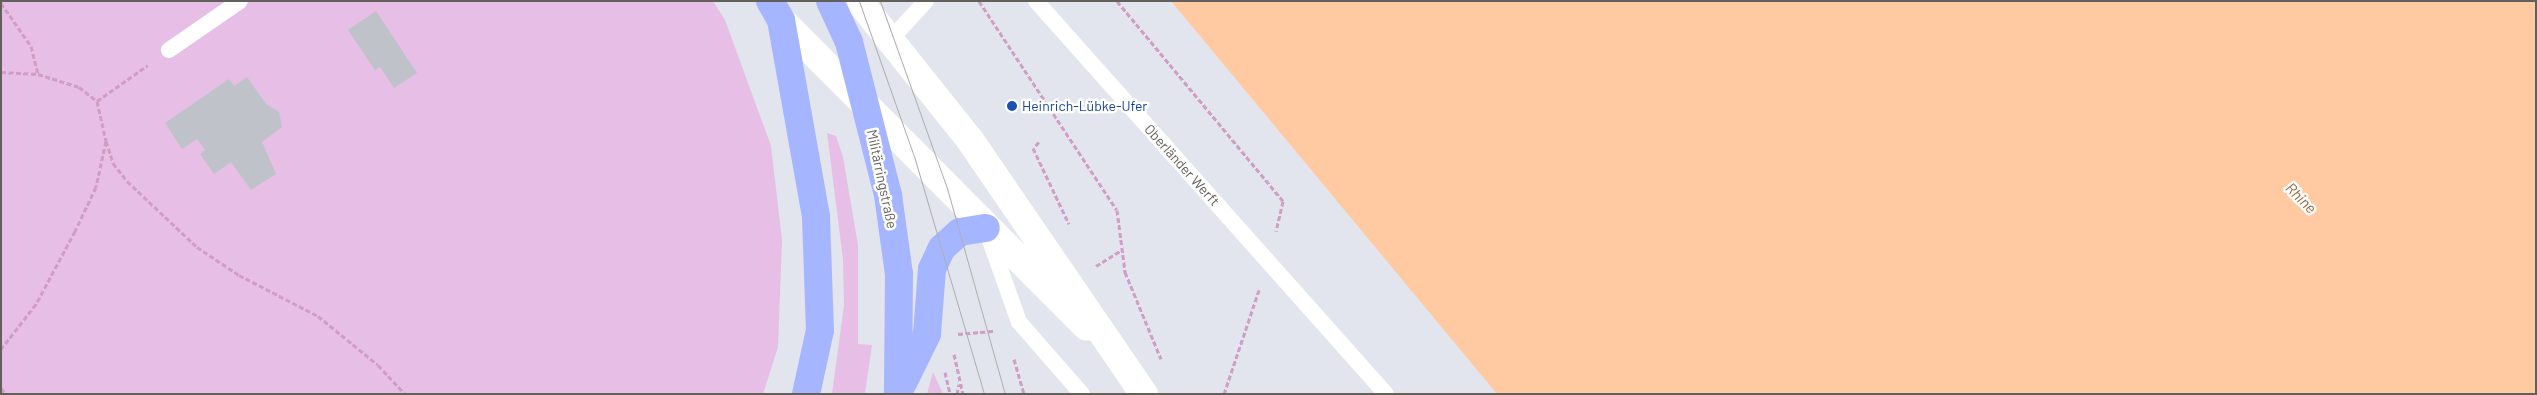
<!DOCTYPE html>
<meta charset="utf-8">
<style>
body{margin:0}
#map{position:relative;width:2537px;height:395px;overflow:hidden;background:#e2e5ee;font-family:Barlow,sans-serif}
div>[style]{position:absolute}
.green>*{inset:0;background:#e6bee6}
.water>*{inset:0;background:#ffcaa1}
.building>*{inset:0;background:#bfc2c9}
.path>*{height:3px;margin-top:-1.5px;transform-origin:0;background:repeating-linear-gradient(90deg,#d19dc3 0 5px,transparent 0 7.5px)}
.lane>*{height:16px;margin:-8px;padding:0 8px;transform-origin:8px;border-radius:8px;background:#fff}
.secondary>*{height:28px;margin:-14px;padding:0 14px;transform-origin:14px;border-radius:14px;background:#fff}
.primary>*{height:28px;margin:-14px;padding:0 14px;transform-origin:14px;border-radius:14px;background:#a6b5ff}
.tram>*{height:1px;margin:-0.5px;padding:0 0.5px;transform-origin:0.5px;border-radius:0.5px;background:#afafae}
.dots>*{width:14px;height:14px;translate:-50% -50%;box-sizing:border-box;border:2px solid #fff;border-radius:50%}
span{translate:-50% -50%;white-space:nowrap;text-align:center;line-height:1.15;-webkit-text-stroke:5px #fff;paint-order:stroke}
.transit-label{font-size:14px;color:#164399}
.left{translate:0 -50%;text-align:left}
.street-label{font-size:14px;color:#63605b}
.water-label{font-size:15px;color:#976836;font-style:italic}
.frame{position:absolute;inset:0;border:2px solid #63605b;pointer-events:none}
</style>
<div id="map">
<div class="green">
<div style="clip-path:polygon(1px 1px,713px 1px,725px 20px,771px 146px,782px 240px,778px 347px,763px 394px,1px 394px)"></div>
<div style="clip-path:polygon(827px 133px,836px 136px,843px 157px,858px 245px,858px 344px,872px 345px,865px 394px,832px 394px,844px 305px,843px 259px)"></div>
<div style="clip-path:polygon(933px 372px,943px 394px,927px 394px)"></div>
</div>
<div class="water">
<div style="clip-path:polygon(1171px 1px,2536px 1px,2536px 394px,1497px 394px)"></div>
</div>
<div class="building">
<div style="clip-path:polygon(376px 11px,417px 73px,394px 88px,380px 67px,375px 70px,348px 30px)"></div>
<div style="clip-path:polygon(247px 77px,266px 104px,279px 112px,282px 127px,262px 142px,276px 174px,251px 190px,231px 162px,214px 174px,200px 154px,205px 150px,197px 139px,182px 149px,165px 123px,229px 79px,234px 86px)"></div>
</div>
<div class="path">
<div style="left:979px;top:1px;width:250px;rotate:56.6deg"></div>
<div style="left:1117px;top:210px;width:63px;rotate:82.6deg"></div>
<div style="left:1125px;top:272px;width:94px;rotate:67.5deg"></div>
<div style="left:1117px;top:1px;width:260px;rotate:50.3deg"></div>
<div style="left:1283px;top:201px;width:31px;rotate:103deg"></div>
<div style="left:1px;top:3px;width:52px;rotate:55.1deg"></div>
<div style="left:31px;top:46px;width:29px;rotate:76deg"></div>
<div style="left:1px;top:72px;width:37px;rotate:3deg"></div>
<div style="left:38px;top:74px;width:43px;rotate:17.6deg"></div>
<div style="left:79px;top:87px;width:23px;rotate:38deg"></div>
<div style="left:97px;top:101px;width:41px;rotate:77.3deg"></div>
<div style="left:106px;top:141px;width:47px;rotate:102.3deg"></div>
<div style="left:96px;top:187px;width:49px;rotate:115.5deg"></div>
<div style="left:75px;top:231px;width:83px;rotate:118.1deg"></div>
<div style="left:36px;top:304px;width:57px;rotate:127.9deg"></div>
<div style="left:97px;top:101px;width:62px;rotate:-35.2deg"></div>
<div style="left:106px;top:141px;width:23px;rotate:72deg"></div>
<div style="left:113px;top:163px;width:23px;rotate:52deg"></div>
<div style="left:127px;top:181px;width:96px;rotate:43.3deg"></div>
<div style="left:197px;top:247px;width:50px;rotate:33.7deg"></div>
<div style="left:239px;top:275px;width:89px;rotate:27.4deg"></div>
<div style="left:318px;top:316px;width:77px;rotate:39.2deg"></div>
<div style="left:378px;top:365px;width:40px;rotate:47deg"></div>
<div style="left:1039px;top:142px;width:8px;rotate:135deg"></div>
<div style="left:1033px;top:148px;width:84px;rotate:64.7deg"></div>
<div style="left:1096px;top:266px;width:32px;rotate:-32deg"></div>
<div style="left:958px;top:334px;width:37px;rotate:-5deg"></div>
<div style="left:954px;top:354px;width:41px;rotate:77.3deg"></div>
<div style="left:1014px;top:359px;width:36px;rotate:74deg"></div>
<div style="left:945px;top:372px;width:23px;rotate:77deg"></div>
<div style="left:1px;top:388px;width:8px;rotate:50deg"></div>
<div style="left:957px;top:394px;width:10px;rotate:-79deg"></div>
<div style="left:1224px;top:394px;width:110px;rotate:-71.4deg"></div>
</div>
<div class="lane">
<div style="left:1036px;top:1px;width:526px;rotate:48.31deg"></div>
<div style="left:892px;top:38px;width:50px;rotate:-47.4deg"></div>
<div style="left:169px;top:50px;width:86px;rotate:-34.6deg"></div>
<div style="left:988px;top:235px;width:92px;rotate:70.4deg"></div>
<div style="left:1019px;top:322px;width:96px;rotate:48.8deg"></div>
</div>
<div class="secondary">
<div style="left:859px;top:1px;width:178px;rotate:51.4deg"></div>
<div style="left:970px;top:140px;width:308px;rotate:55.6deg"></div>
<div style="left:781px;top:20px;width:433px;rotate:45.1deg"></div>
</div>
<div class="primary">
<div style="left:770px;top:1px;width:22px;rotate:60deg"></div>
<div style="left:781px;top:20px;width:200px;rotate:79.9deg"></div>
<div style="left:816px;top:217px;width:113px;rotate:88deg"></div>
<div style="left:820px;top:330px;width:66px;rotate:102.3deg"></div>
<div style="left:830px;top:1px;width:45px;rotate:65.1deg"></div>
<div style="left:849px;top:42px;width:158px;rotate:75.7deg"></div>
<div style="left:888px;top:195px;width:80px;rotate:82.1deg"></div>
<div style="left:899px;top:274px;width:120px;rotate:90.5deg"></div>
<div style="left:903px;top:383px;width:55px;rotate:-63.9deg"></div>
<div style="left:927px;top:334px;width:65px;rotate:-85.6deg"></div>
<div style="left:932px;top:269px;width:23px;rotate:-65deg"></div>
<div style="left:942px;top:248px;width:24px;rotate:-42deg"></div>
<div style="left:960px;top:232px;width:26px;rotate:-9deg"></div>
</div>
<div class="tram">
<div style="left:859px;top:1px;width:164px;rotate:70.5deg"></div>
<div style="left:914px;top:156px;width:248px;rotate:73.6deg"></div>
<div style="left:880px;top:1px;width:199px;rotate:70.3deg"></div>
<div style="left:947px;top:188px;width:214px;rotate:74.3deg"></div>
</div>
<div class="dots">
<div style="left:1012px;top:106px;background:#1a4fb4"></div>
</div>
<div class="transit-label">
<span class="left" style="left:1022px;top:106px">Heinrich-Lübke-Ufer</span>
</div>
<div class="street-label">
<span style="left:1182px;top:165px;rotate:48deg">Oberländer Werft</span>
<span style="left:882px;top:179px;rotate:78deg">Militärringstraße</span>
</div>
<div class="water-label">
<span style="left:2301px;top:198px;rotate:45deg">Rhine</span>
</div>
<div class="frame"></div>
</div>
